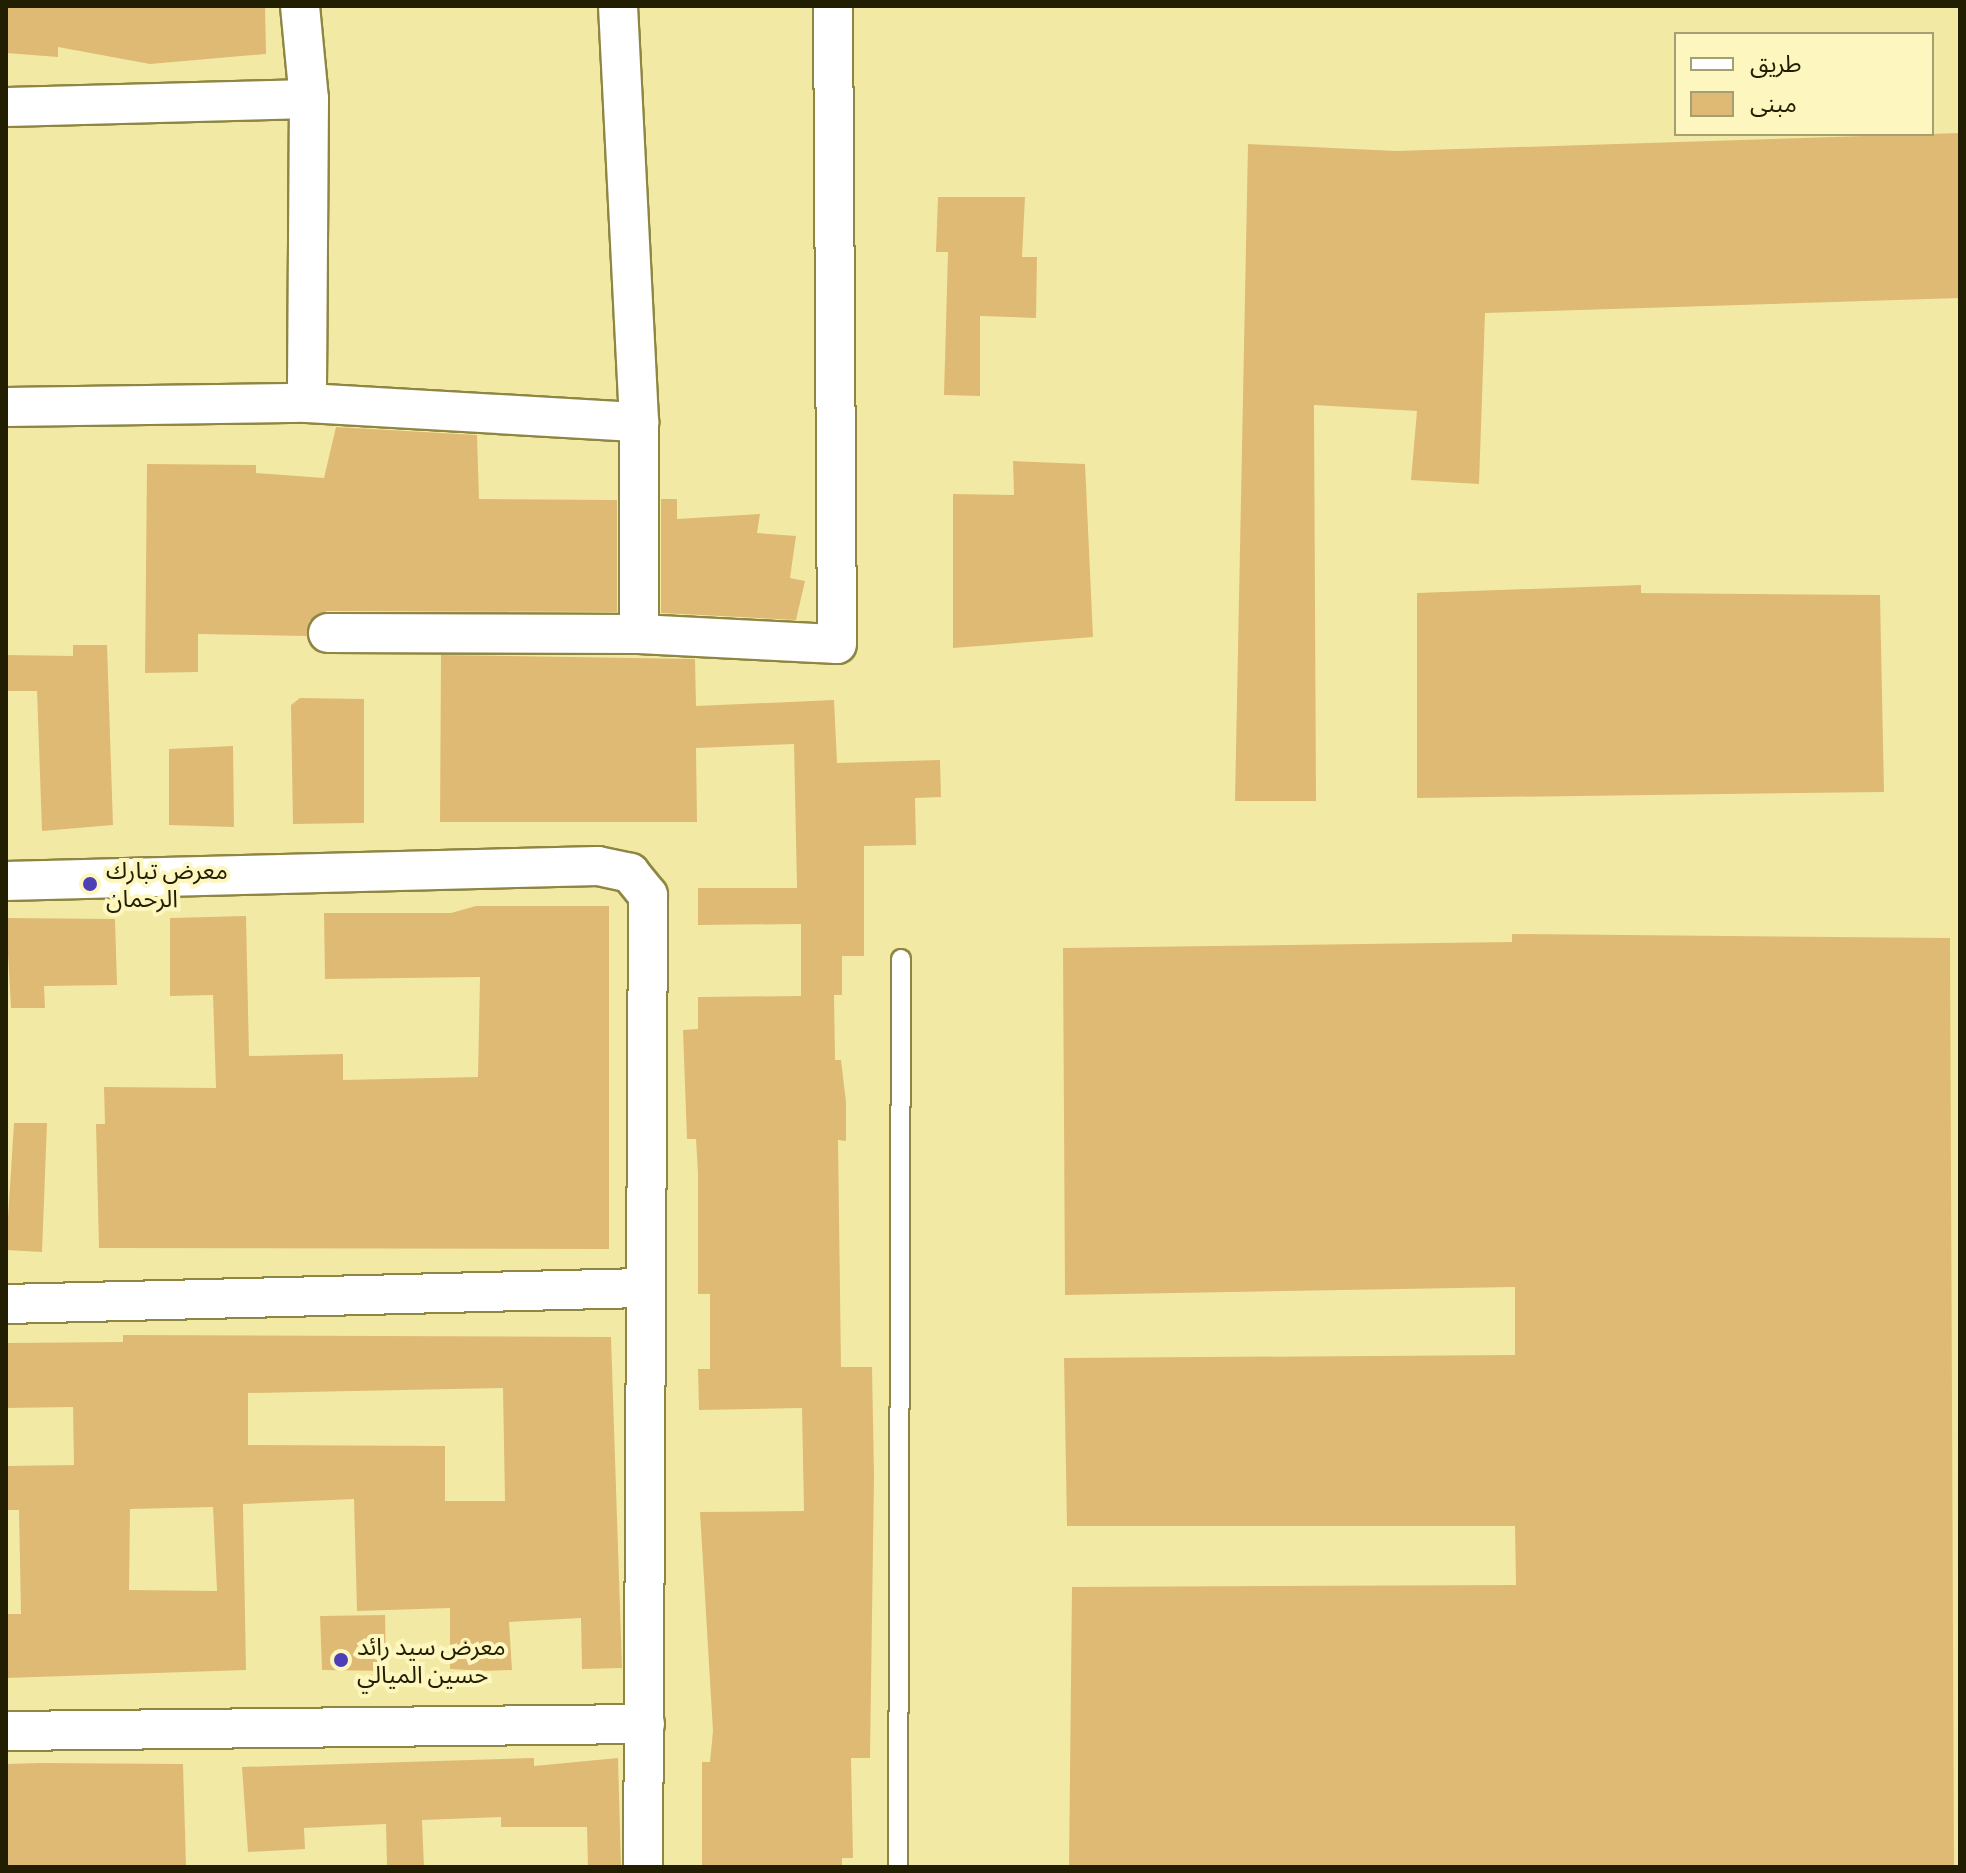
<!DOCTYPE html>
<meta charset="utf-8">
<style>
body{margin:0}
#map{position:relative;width:1966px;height:1873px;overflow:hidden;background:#f2eaa4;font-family:Barlow,"Noto Sans Arabic",sans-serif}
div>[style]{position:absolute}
.building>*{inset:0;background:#dfba74}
.roads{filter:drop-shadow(2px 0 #8e8642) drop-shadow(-2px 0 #8e8642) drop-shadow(0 2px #8e8642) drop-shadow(0 -2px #8e8642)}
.lane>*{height:18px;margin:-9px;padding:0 9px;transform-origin:9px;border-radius:9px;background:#fff}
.street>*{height:38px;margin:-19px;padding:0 19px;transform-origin:19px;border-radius:19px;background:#fff}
.dots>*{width:22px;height:22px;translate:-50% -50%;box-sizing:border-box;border:4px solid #fdf7bf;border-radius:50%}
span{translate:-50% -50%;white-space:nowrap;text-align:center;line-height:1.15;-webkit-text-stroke:8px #fdf7bf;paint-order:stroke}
.poi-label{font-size:24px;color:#221e02}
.left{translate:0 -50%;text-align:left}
.frame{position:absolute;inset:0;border:8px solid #221e02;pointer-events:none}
.legend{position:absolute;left:1674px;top:32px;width:260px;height:104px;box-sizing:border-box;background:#fdf7bf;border:2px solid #a5a073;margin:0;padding:10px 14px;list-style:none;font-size:24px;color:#221e02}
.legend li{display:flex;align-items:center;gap:16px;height:40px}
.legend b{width:40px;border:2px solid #a5a073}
</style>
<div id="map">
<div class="building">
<div style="clip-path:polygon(6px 6px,265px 6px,266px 54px,150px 64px,58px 47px,58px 57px,6px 53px)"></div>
<div style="clip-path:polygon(1960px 133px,1960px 298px,1485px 313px,1479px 484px,1411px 480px,1417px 411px,1314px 405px,1316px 801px,1235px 801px,1248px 144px,1396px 151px)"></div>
<div style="clip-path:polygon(938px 197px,1025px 197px,1022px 257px,1037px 257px,1036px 318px,980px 316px,980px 396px,944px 395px,948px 252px,936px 252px)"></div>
<div style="clip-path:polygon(336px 427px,477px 435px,479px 499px,617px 500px,617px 612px,327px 611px,309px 621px,307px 636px,198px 634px,198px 672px,145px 673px,147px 464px,256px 465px,256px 473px,324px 478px)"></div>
<div style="clip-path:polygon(1013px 461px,1085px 464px,1093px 637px,953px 648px,953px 494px,1014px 495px)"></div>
<div style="clip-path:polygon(661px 499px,677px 499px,677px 519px,760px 514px,757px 533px,796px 536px,790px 578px,805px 581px,796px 620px,661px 613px)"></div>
<div style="clip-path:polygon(1641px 585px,1641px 593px,1880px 595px,1884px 792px,1417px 798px,1417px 593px)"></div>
<div style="clip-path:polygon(73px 645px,107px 645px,113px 825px,42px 831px,37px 691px,6px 691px,6px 655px,73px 656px)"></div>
<div style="clip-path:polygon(441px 655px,695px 659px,696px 706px,834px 700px,837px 763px,940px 760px,941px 797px,915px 798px,916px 845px,864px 846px,864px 956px,842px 956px,842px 995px,834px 995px,835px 1060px,841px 1060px,846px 1102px,846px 1141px,838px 1140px,841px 1367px,872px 1367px,874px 1475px,870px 1758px,851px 1758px,853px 1858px,842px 1858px,842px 1867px,702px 1867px,702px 1762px,710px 1762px,713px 1731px,700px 1512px,804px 1511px,802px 1408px,699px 1410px,698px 1369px,710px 1369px,710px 1294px,698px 1294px,698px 1174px,696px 1139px,687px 1139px,683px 1030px,698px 1029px,698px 997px,801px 996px,801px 924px,698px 925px,698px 888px,797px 888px,794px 744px,696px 748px,697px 822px,440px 822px)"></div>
<div style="clip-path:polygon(300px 698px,364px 699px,364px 823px,293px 824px,291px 705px)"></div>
<div style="clip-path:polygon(233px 746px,234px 827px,169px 825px,169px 749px)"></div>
<div style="clip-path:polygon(476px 906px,609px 906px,609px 1249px,99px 1248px,96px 1124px,105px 1124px,104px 1087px,216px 1088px,213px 995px,170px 996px,170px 918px,246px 916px,249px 1056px,343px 1054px,343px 1080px,478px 1077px,480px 977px,325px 979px,324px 913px,451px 913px)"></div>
<div style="clip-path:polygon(6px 918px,115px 919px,117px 985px,44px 986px,45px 1008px,11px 1008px)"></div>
<div style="clip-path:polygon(1512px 934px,1950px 938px,1954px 1867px,1069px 1867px,1072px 1587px,1516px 1585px,1515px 1526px,1067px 1526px,1064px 1358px,1515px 1355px,1515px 1287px,1065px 1295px,1063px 948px,1512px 942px)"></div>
<div style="clip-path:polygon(14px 1123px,47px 1123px,42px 1252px,6px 1250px)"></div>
<div style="clip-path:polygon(evenodd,123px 1335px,611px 1337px,622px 1668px,582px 1669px,581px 1618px,509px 1622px,512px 1670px,481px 1671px,450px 1669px,450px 1608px,357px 1611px,354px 1499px,243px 1504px,246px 1670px,6px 1678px,6px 1614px,21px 1614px,19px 1510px,6px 1510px,6px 1466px,74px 1465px,73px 1407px,6px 1408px,6px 1343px,123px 1342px,123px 1335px,503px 1388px,505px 1501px,445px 1501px,445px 1446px,248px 1445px,248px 1393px,503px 1388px,123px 1335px,213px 1507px,217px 1591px,129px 1590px,130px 1509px,213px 1507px)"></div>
<div style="clip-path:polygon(385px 1615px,386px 1671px,322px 1670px,320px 1616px)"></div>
<div style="clip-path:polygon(534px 1758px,534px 1766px,618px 1758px,621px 1867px,588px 1867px,587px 1827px,501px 1827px,501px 1817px,422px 1820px,424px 1867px,387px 1867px,386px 1824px,304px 1828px,305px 1849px,248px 1852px,242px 1767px)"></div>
<div style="clip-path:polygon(41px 1763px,183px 1764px,186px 1867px,6px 1867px,6px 1764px)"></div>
</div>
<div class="roads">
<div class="lane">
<div style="left:898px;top:1867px;width:908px;rotate:-89.81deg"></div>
</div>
<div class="street">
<div style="left:300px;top:6px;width:93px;rotate:84.5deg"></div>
<div style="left:309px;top:99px;width:304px;rotate:90.4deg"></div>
<div style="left:618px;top:6px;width:417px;rotate:87.1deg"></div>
<div style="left:639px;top:422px;width:212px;rotate:90deg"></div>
<div style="left:6px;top:107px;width:303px;rotate:-1.5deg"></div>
<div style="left:6px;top:407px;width:301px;rotate:-0.8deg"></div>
<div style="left:307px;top:403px;width:333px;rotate:3.3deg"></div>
<div style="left:328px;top:633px;width:311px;rotate:0.2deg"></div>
<div style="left:639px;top:634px;width:198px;rotate:2.9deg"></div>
<div style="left:837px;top:644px;width:638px;rotate:-90.36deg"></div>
<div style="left:6px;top:881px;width:592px;rotate:-1.45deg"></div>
<div style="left:598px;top:866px;width:33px;rotate:12deg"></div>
<div style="left:630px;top:873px;width:28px;rotate:51deg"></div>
<div style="left:648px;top:895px;width:972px;rotate:90.29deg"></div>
<div style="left:6px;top:1304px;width:638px;rotate:-1.44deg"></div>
<div style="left:6px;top:1731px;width:639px;rotate:-0.63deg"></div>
</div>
</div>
<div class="dots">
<div style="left:90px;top:884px;background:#4e3fb6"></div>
<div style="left:341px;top:1660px;background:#4e3fb6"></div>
</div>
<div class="poi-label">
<span class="left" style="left:106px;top:884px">معرض تبارك<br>الرحمان</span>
<span class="left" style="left:357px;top:1660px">معرض سيد رائد<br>حسين الميالي</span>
</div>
<div class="frame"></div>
<ul class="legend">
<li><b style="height:10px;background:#fff"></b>طريق</li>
<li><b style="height:22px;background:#dfba74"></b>مبنى</li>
</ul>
</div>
